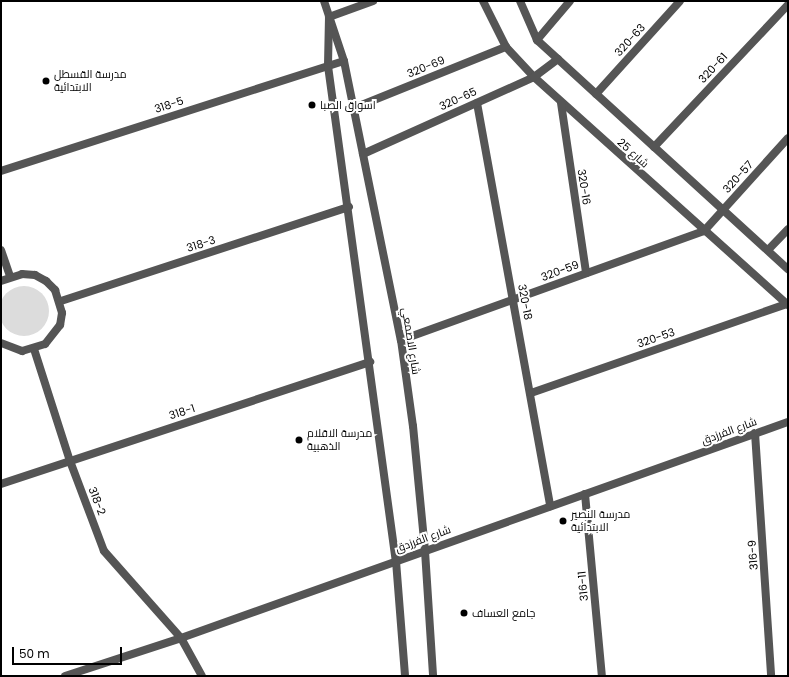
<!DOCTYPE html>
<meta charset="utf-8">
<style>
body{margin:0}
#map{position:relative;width:789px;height:677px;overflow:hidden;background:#fff;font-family:Poppins,Cairo,sans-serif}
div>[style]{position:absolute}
.green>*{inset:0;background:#dcdcdc}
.round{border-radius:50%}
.minor>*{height:8px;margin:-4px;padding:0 4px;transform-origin:4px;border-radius:4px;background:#555}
.tertiary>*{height:8px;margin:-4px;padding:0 4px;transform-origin:4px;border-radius:4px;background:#555}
.dots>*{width:11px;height:11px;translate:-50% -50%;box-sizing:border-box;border:2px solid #fff;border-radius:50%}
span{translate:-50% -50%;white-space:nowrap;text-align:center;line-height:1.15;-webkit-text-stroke:4px #fff;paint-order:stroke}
.street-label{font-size:11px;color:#000}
.poi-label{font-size:11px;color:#000}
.left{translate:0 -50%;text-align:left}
.frame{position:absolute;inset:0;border:2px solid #000;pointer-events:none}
.scale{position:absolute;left:12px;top:647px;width:110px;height:18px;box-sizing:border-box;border:2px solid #000;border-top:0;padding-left:5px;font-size:12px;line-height:14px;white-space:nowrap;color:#000;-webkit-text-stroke:3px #fff;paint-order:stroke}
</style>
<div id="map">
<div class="green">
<div class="round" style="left:-1px;top:286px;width:50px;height:50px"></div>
</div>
<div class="minor">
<div style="left:483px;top:1px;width:51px;rotate:63.4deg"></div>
<div style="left:506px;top:47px;width:41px;rotate:47deg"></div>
<div style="left:534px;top:77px;width:341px;rotate:41.9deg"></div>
<div style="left:520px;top:1px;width:43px;rotate:66.4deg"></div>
<div style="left:537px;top:40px;width:340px;rotate:42.4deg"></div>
<div style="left:537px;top:40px;width:51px;rotate:-49.8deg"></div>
<div style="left:596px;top:94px;width:125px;rotate:-47.9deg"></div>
<div style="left:477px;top:103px;width:410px;rotate:79.7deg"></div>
<div style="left:561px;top:103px;width:172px;rotate:81.6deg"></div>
<div style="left:354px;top:108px;width:164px;rotate:-21.9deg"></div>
<div style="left:654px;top:147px;width:195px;rotate:-46.7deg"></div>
<div style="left:363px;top:154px;width:188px;rotate:-24.2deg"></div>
<div style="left:534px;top:77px;width:30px;rotate:-37deg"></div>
<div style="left:1px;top:171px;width:360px;rotate:-17.8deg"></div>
<div style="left:1px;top:250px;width:28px;rotate:71deg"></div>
<div style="left:768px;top:250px;width:29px;rotate:-46deg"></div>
<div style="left:1px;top:281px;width:22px;rotate:-18deg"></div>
<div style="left:22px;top:274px;width:13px;rotate:4deg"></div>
<div style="left:35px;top:275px;width:13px;rotate:29deg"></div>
<div style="left:46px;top:281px;width:13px;rotate:45deg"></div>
<div style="left:55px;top:290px;width:24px;rotate:73deg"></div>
<div style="left:62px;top:313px;width:12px;rotate:99deg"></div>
<div style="left:60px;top:325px;width:24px;rotate:128deg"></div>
<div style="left:45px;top:344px;width:24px;rotate:163deg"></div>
<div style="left:22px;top:351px;width:22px;rotate:-159deg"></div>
<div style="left:61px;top:301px;width:303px;rotate:-18.1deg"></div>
<div style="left:401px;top:340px;width:322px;rotate:-19.8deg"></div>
<div style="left:704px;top:231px;width:125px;rotate:-47.9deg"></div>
<div style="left:34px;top:349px;width:118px;rotate:72.2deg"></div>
<div style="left:70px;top:461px;width:96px;rotate:69.3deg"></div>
<div style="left:104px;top:551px;width:116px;rotate:48.5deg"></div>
<div style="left:181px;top:638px;width:43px;rotate:61.1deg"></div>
<div style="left:531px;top:393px;width:271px;rotate:-19.2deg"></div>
<div style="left:755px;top:433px;width:244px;rotate:86.2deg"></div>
<div style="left:1px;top:484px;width:389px;rotate:-18.3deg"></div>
<div style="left:585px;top:494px;width:183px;rotate:84.7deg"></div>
<div style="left:65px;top:676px;width:122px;rotate:-18.1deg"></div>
<div style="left:181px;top:638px;width:644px;rotate:-19.59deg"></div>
</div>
<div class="tertiary">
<div style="left:324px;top:1px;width:63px;rotate:71.6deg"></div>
<div style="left:344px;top:61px;width:285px;rotate:78.5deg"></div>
<div style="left:401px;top:340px;width:87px;rotate:82.1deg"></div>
<div style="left:413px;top:426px;width:126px;rotate:84.5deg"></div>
<div style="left:425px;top:551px;width:125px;rotate:86.3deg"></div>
<div style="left:329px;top:17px;width:49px;rotate:91.2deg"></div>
<div style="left:328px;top:66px;width:500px;rotate:82.2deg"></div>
<div style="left:396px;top:561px;width:115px;rotate:85.5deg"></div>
<div style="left:329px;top:17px;width:47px;rotate:-20deg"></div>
</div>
<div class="dots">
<div style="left:46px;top:81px;background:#000"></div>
<div style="left:312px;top:105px;background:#000"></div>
<div style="left:299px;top:440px;background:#000"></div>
<div style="left:563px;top:521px;background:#000"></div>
<div style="left:464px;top:613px;background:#000"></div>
</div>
<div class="street-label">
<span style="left:630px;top:40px;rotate:-48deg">320-63</span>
<span style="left:426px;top:67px;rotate:-22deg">320-69</span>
<span style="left:713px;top:68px;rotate:-47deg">320-61</span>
<span style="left:458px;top:99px;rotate:-24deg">320-65</span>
<span style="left:169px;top:105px;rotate:-18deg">318-5</span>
<span style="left:633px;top:153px;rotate:42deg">شارع 25</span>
<span style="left:738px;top:177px;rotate:-48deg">320-57</span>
<span style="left:584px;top:187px;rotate:81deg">320-16</span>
<span style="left:201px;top:244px;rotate:-18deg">318-3</span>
<span style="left:560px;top:271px;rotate:-20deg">320-59</span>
<span style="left:525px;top:302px;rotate:79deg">320-18</span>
<span style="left:656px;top:338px;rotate:-19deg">320-53</span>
<span style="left:411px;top:341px;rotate:81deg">شارع الاصمعي</span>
<span style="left:182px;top:412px;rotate:-18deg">318-1</span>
<span style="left:729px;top:431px;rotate:-20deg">شارع الفرزدق</span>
<span style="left:97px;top:501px;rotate:69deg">318-2</span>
<span style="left:423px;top:539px;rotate:-20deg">شارع الفرزدق</span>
<span style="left:753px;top:555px;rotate:-94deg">316-9</span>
<span style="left:583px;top:586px;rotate:-95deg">316-11</span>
</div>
<div class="poi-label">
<span class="left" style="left:54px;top:81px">مدرسة القسطل<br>الابتدائية</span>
<span class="left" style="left:320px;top:105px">اسواق الصبا</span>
<span class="left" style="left:307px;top:440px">مدرسة الاقلام<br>الذهبية</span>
<span class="left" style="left:571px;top:521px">مدرسة النصير<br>الابتدائية</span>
<span class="left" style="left:472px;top:613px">جامع العساف</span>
</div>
<div class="frame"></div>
<div class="scale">50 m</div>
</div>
